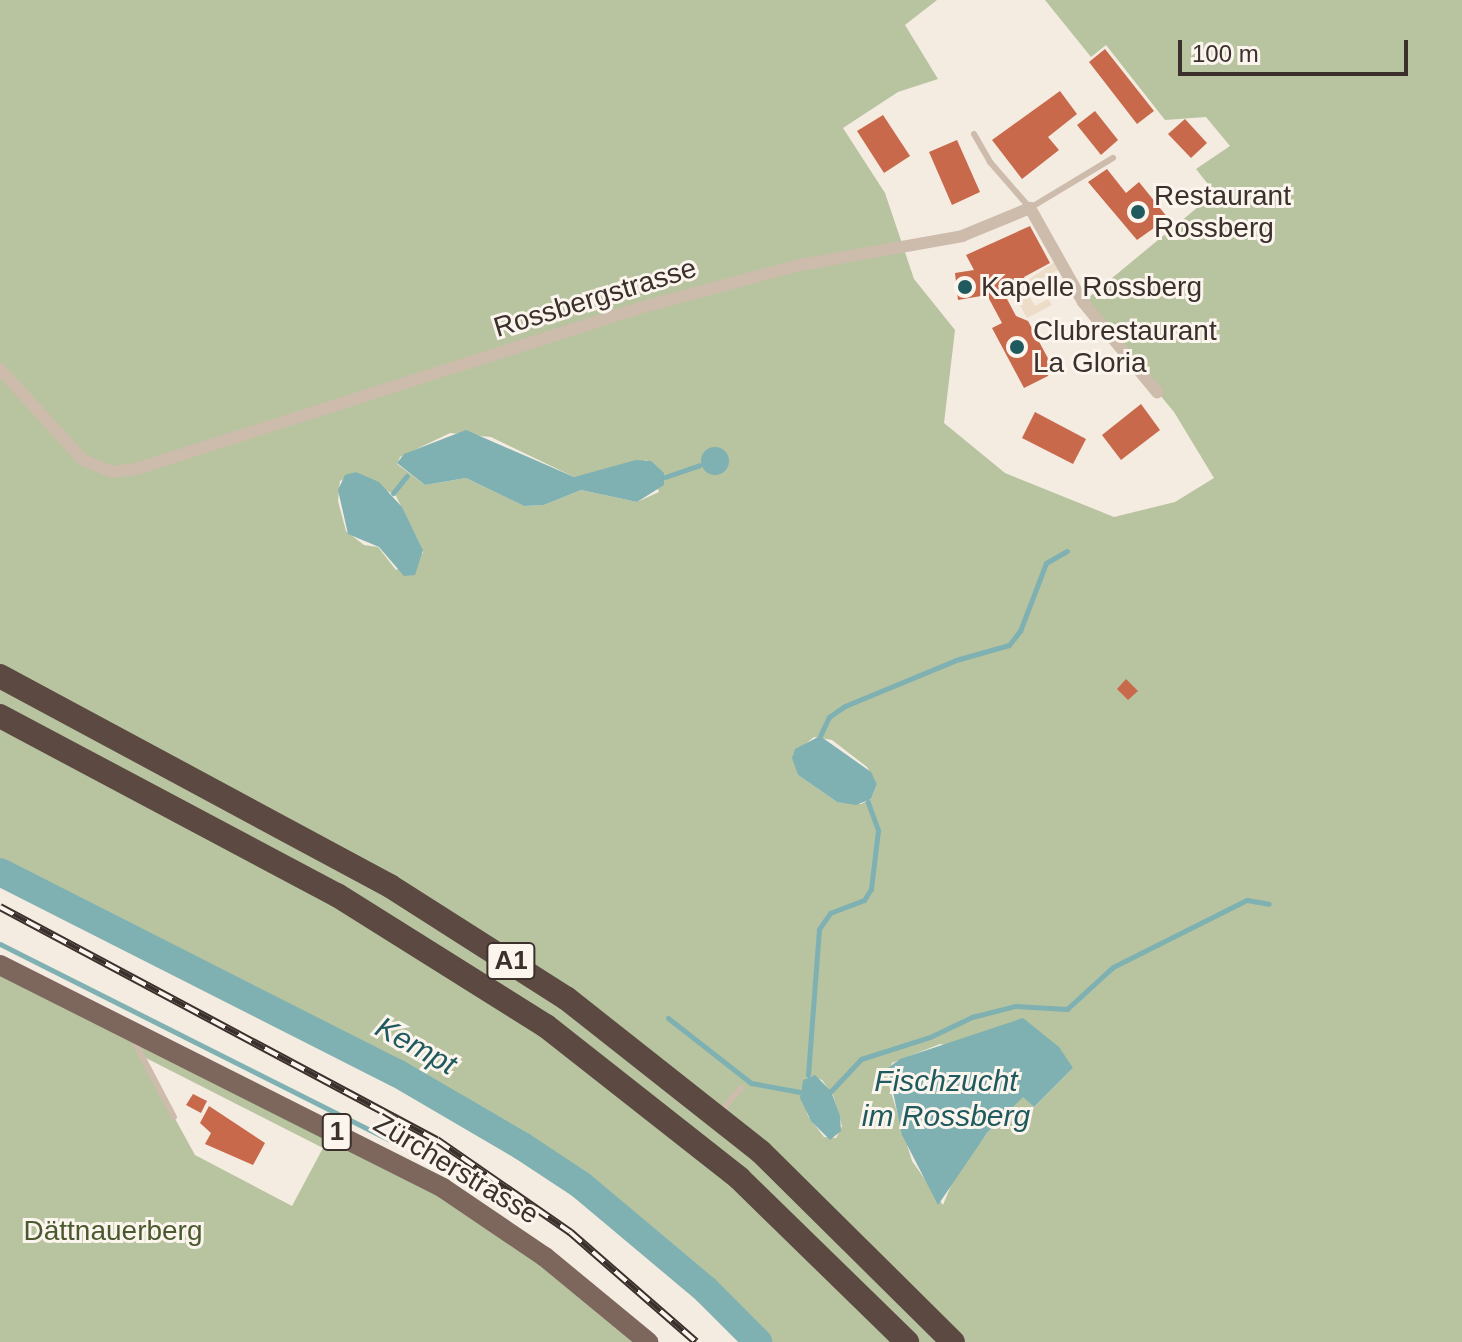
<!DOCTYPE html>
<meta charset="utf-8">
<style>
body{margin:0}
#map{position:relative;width:1462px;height:1342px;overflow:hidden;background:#f4ebe1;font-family:Helvetica,sans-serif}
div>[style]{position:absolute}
.green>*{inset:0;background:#b8c4a0}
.plaza>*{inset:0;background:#ecdcc8}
.water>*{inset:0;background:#7fb0b2}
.round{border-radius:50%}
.stream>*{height:5px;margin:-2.5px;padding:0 2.5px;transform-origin:2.5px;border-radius:2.5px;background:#7fb0b2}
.river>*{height:28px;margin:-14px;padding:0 14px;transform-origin:14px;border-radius:14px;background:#7fb0b2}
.building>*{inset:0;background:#c8694b}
.service>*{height:6px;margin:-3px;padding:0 3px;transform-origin:3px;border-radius:3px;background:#cdbbac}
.minor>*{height:12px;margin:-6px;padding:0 6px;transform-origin:6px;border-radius:6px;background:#cdbbac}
.primary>*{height:20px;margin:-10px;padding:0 10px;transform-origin:10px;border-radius:10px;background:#7d675c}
.motorway>*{height:24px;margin:-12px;padding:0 12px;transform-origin:12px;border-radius:12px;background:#5c4a42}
.rail>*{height:8px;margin-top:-4px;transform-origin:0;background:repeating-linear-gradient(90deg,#fbf5ee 0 15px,#3b302b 0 30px);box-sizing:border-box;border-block:2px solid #3b302b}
.dots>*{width:22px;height:22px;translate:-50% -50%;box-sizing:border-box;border:4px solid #fbf5ee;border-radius:50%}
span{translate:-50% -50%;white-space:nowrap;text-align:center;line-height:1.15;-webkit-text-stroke:6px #fbf5ee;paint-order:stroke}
.shield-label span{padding:2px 6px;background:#fbf5ee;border:2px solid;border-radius:6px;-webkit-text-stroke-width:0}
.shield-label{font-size:26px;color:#3b302b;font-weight:700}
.poi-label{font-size:28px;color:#3b302b}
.left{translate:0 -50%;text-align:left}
.street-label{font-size:28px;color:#3b302b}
.park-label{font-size:28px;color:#4a5a2e}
.water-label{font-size:30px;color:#1f5a5e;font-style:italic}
.scale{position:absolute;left:1178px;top:40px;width:230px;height:36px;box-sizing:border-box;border:4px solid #3b302b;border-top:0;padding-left:10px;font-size:24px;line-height:28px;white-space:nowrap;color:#3b302b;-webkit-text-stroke:6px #fbf5ee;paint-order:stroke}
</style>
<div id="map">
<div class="green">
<div style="clip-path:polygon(evenodd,0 0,937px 0,905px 25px,938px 79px,898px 92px,843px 128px,885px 193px,914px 279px,955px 330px,944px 423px,1005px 473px,1114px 517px,1175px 502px,1214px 478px,1174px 412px,1083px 302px,1215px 193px,1196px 169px,1230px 146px,1206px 117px,1165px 120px,1106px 45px,1091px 57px,1045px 0,1462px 0,1462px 1342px,746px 1342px,639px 1249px,596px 1187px,527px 1139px,417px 1075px,68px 903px,0 862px,0 0,450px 433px,491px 437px,574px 477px,647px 460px,659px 492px,637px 502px,581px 490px,544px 505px,524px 506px,466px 478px,425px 485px,397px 464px,400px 457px,450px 433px,0 0,356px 472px,396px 496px,422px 548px,423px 553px,396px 570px,378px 547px,364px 545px,346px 531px,338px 501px,340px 481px,356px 472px,0 0,814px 737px,832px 740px,867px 767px,877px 784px,871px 799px,861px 804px,837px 802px,798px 775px,793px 754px,814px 737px,0 0,940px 1044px,1073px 1068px,1034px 1107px,1023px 1096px,987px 1133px,954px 1178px,943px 1205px,912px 1161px,887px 1079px,892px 1063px,940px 1044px,0 0,808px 1075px,822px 1080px,833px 1095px,842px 1126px,836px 1138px,824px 1137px,808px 1116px,800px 1092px,808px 1075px)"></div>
<div style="clip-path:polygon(evenodd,0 966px,407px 1168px,648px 1342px,0 1342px,0 966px,140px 1055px,323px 1148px,292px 1206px,195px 1155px,140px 1055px)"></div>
</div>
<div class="plaza">
<div style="clip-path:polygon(1061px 258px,1065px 266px,1025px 288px,1035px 306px,1048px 299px,1052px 305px,1027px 318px,1015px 296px,1022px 292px,1019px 286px)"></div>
</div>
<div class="water">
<div style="clip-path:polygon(466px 430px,574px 477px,636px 460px,651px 461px,664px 473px,664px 485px,637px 502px,581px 490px,544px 505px,524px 506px,466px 478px,425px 485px,397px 463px,404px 454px)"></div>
<div class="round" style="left:701px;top:447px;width:28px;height:28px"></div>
<div style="clip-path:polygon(356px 472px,379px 482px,402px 507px,423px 550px,415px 575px,404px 576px,379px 547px,348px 534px,338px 490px,345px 475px)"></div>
<div style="clip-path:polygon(820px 736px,871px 772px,877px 784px,871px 799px,856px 805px,837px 802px,798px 775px,792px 758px,795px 749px)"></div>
<div style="clip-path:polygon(1023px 1018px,1059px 1047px,1073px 1068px,1034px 1107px,1023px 1097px,987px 1133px,938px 1205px,902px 1135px,888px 1068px,900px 1059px)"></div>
<div style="clip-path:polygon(815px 1075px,831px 1091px,840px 1116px,841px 1131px,830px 1140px,811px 1121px,800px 1098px,803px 1080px)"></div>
</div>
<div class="stream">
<div style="left:665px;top:477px;width:36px;rotate:-19deg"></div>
<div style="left:393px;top:493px;width:22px;rotate:-51deg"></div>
<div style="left:820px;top:736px;width:21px;rotate:-65deg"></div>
<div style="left:829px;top:717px;width:19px;rotate:-35deg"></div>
<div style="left:845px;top:706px;width:120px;rotate:-22.5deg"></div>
<div style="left:956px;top:660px;width:55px;rotate:-15.8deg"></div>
<div style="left:1009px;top:645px;width:18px;rotate:-52deg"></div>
<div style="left:1020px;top:631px;width:73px;rotate:-69.1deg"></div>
<div style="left:1046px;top:563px;width:24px;rotate:-30deg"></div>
<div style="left:0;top:944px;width:438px;rotate:26.7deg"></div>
<div style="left:668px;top:1018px;width:105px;rotate:38.1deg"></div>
<div style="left:751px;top:1083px;width:50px;rotate:10.4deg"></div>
<div style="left:808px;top:1075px;width:146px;rotate:-85.7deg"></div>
<div style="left:819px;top:929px;width:19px;rotate:-55deg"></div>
<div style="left:830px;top:913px;width:36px;rotate:-21deg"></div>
<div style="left:864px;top:900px;width:13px;rotate:-58deg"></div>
<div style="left:871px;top:889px;width:59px;rotate:-83.2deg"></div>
<div style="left:878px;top:830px;width:30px;rotate:-110deg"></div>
<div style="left:831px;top:1091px;width:44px;rotate:-46.8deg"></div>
<div style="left:861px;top:1059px;width:72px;rotate:-17.7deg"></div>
<div style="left:930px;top:1037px;width:47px;rotate:-25.5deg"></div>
<div style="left:972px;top:1017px;width:44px;rotate:-14.3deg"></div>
<div style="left:1015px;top:1006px;width:52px;rotate:3.3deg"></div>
<div style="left:1067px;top:1009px;width:62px;rotate:-42.4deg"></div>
<div style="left:1113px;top:967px;width:150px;rotate:-26.6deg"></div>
<div style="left:1247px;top:900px;width:22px;rotate:10deg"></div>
</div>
<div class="river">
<div style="left:0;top:872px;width:445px;rotate:26.9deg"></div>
<div style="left:397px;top:1073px;width:145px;rotate:30.3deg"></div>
<div style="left:522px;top:1146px;width:71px;rotate:33.5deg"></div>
<div style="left:581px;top:1185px;width:163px;rotate:40deg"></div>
<div style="left:706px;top:1290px;width:74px;rotate:45deg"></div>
</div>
<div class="building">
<div style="clip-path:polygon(1105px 49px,1154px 111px,1137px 124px,1089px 62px)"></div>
<div style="clip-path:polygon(1060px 91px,1077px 114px,1048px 137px,1059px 150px,1022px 179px,992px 140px)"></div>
<div style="clip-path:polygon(1095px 111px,1118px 140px,1101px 155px,1077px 125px)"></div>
<div style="clip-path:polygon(883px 115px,910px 156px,884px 173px,857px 131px)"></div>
<div style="clip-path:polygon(1185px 119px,1207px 143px,1191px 158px,1168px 134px)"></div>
<div style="clip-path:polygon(957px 140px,980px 192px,952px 205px,929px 152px)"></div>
<div style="clip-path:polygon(1107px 169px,1126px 193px,1139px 182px,1168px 218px,1137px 240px,1088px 182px)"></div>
<div style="clip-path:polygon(1030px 226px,1050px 263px,1024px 277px,1026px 281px,1019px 285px,1022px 291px,1007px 299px,1016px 316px,1028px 321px,1051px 364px,1048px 376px,1024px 388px,992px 328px,1002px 323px,987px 295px,958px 300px,955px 273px,974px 270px,966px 255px)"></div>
<div style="clip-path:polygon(1141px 404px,1160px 430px,1121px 460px,1102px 435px)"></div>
<div style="clip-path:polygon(1035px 412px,1086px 439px,1073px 464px,1022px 438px)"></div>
<div style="clip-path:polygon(1126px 679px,1138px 691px,1128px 700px,1117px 689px)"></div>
<div style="clip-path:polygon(193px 1094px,207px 1101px,201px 1113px,186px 1105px)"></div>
<div style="clip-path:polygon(209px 1106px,265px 1143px,253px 1165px,205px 1144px,211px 1133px,200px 1123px)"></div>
</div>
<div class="service">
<div style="left:974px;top:134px;width:32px;rotate:60deg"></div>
<div style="left:990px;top:162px;width:61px;rotate:49deg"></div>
<div style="left:1030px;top:208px;width:97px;rotate:-31.1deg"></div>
<div style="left:133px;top:1039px;width:88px;rotate:62.3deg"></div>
<div style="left:720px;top:1112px;width:32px;rotate:-49deg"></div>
</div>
<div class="minor">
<div style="left:0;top:369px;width:123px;rotate:47.6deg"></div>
<div style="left:83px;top:460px;width:31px;rotate:22deg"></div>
<div style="left:112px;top:472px;width:24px;rotate:-7deg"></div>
<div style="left:136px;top:469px;width:532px;rotate:-17.72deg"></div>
<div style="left:643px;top:307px;width:163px;rotate:-15deg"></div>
<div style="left:800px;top:265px;width:165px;rotate:-10.1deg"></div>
<div style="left:962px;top:236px;width:74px;rotate:-22.4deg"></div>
<div style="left:1030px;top:208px;width:108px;rotate:60.6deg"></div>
<div style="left:1083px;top:302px;width:117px;rotate:50.6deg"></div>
</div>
<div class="primary">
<div style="left:0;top:965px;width:496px;rotate:26.7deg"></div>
<div style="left:443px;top:1188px;width:123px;rotate:34.1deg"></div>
<div style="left:545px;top:1257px;width:134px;rotate:39.5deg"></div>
</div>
<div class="motorway">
<div style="left:0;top:676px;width:443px;rotate:28.3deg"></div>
<div style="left:390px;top:886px;width:209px;rotate:32.5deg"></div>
<div style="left:566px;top:998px;width:248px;rotate:38.3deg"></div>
<div style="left:761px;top:1152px;width:270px;rotate:44.7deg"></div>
<div style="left:0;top:716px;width:382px;rotate:28deg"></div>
<div style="left:337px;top:895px;width:247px;rotate:32.1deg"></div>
<div style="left:546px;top:1026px;width:246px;rotate:38.2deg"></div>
<div style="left:739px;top:1178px;width:235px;rotate:44.3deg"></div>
</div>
<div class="rail">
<div style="left:0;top:907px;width:495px;rotate:28.1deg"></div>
<div style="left:437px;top:1140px;width:162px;rotate:34.7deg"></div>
<div style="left:570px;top:1232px;width:167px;rotate:41.1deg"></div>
</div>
<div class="dots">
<div style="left:1138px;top:212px;background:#1f5a5e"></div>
<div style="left:965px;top:287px;background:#1f5a5e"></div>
<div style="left:1017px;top:347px;background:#1f5a5e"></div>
</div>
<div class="shield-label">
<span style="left:511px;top:961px">A1</span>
<span style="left:337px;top:1132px">1</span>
</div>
<div class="poi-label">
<span class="left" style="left:1154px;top:212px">Restaurant<br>Rossberg</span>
<span class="left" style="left:981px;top:287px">Kapelle Rossberg</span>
<span class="left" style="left:1033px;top:347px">Clubrestaurant<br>La Gloria</span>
</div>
<div class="street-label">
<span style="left:595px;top:298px;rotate:-17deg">Rossbergstrasse</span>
<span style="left:456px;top:1169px;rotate:31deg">Zürcherstrasse</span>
</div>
<div class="park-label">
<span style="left:113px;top:1231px">Dättnauerberg</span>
</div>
<div class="water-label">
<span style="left:416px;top:1046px;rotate:29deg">Kempt</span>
<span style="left:946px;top:1098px">Fischzucht<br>im Rossberg</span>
</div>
<div class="scale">100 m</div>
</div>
